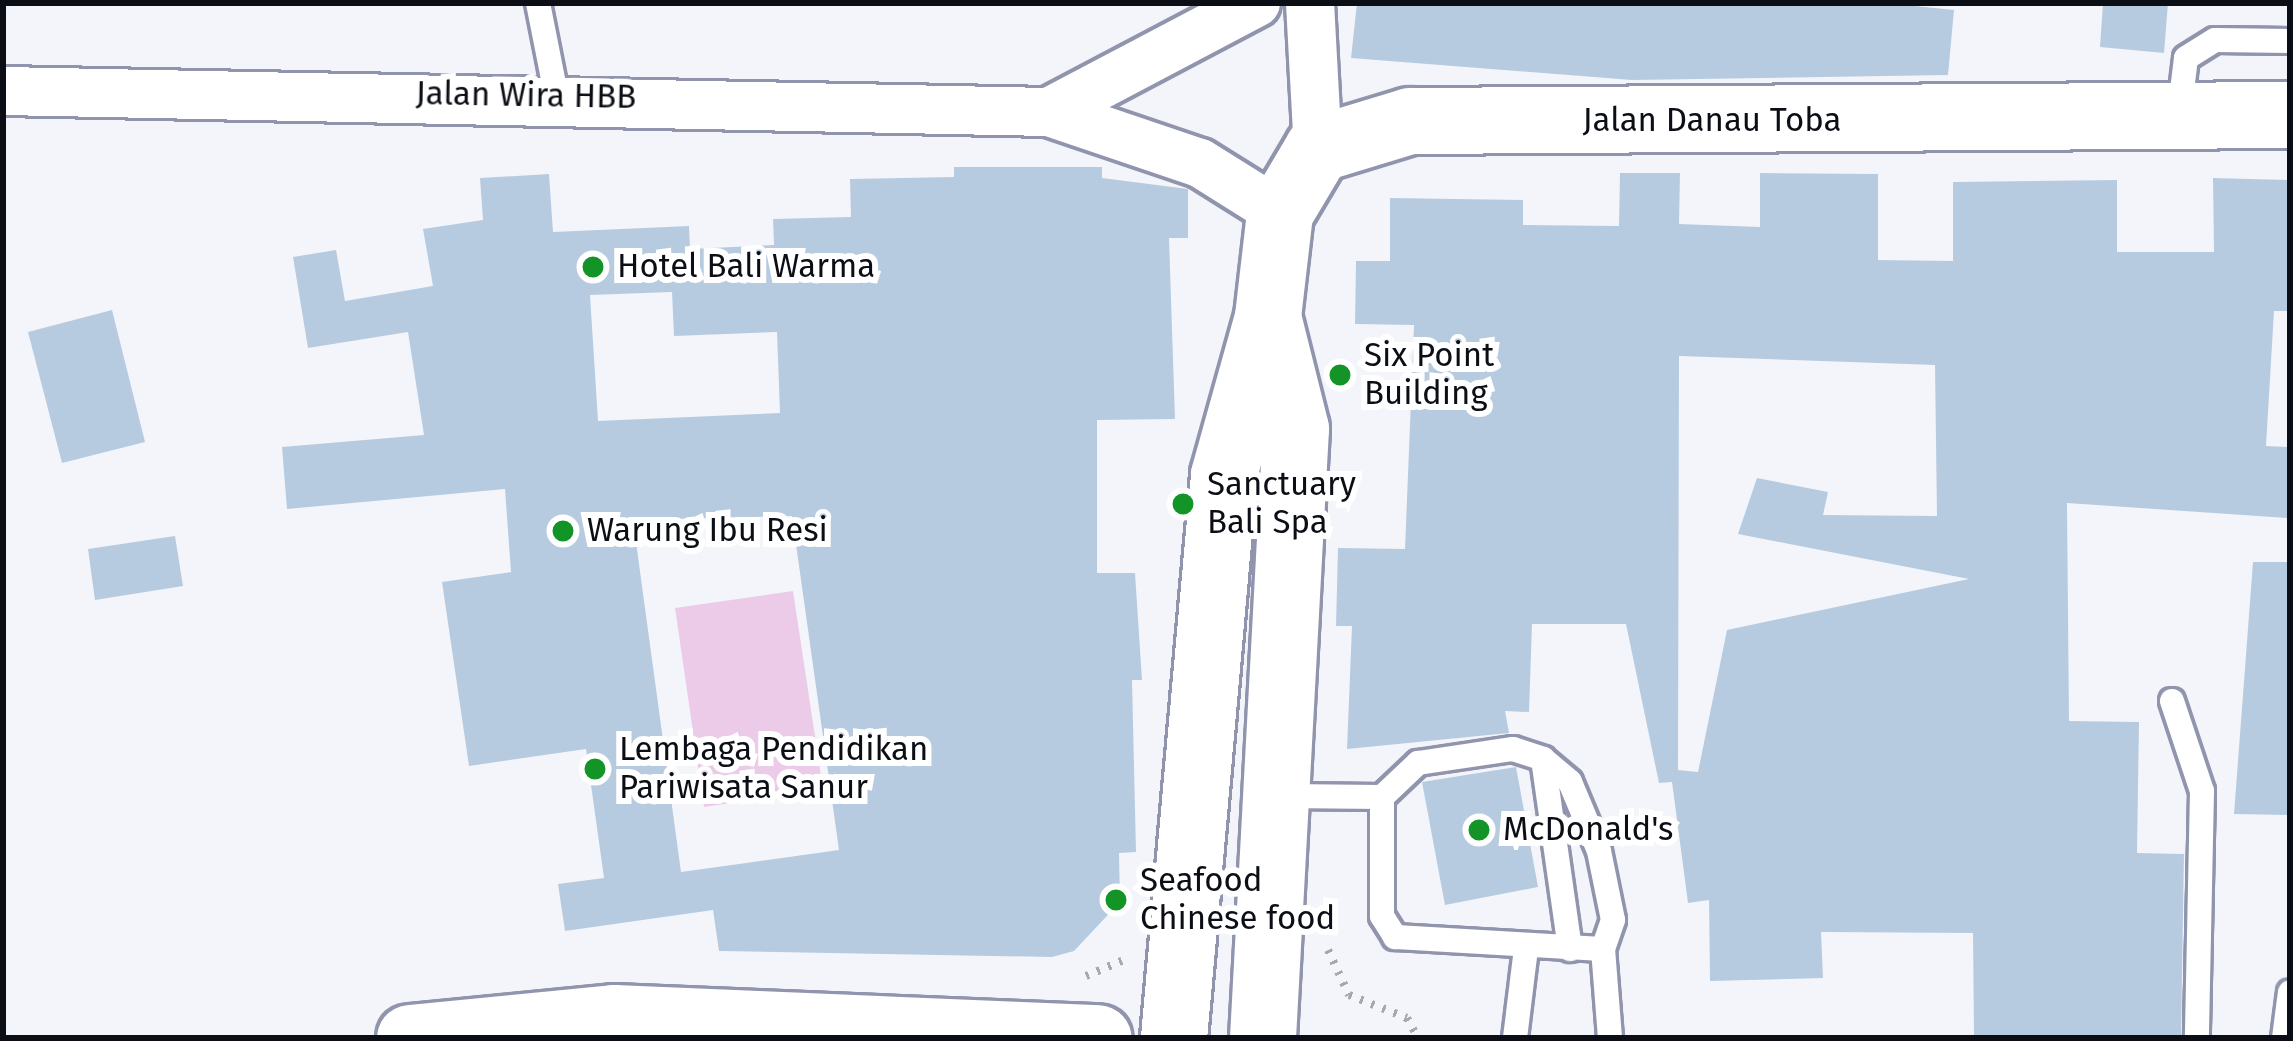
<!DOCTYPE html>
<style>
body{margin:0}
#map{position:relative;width:2293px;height:1041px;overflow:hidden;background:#f4f5fa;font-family:"Fira Sans",sans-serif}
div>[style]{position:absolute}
.green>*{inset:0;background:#eccbe9}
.building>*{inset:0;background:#b7cbe0}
.path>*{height:8px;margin-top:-4px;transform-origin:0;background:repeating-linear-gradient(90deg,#a7a8ae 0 3px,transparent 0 12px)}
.roads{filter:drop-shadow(3px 0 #9095ad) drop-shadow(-3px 0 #9095ad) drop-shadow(0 3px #9095ad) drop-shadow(0 -3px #9095ad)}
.lane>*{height:24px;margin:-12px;padding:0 12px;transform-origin:12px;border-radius:12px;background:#fff}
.street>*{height:48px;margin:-24px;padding:0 24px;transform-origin:24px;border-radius:24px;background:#fff}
.secondary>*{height:66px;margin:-33px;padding:0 33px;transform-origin:33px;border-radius:33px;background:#fff}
.highway>*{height:66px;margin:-33px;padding:0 33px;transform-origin:33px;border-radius:33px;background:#fff}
.dots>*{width:33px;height:33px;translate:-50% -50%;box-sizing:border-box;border:6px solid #fff;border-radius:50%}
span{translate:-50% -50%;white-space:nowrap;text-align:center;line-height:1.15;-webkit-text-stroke:12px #fff;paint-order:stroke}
.street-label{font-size:33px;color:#0c0e16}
.poi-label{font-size:33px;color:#0c0e16}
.left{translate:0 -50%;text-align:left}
.frame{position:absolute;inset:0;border:6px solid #0c0e16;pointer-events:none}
</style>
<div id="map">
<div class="green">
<div style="clip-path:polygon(793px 591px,823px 789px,704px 807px,675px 608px)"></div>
</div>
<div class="building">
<div style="clip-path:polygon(1357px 3px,1886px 3px,1954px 10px,1948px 75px,1632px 80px,1351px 58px)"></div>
<div style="clip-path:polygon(2103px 3px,2168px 3px,2164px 53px,2100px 47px)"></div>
<div style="clip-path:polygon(evenodd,954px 167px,1102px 167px,1102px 178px,1188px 189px,1188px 238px,1169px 238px,1175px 419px,1097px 420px,1097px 573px,1135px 573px,1142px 680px,1132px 680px,1136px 852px,1119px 853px,1120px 902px,1074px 951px,1052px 957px,719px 951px,713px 910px,565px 931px,558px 884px,604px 878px,586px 749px,469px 766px,442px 582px,511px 572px,505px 489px,287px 509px,282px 447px,424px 435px,408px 332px,308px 348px,293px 257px,336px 250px,345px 301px,433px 286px,423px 229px,483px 220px,480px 178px,549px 174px,553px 232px,689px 226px,690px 249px,774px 245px,773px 219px,851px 217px,850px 179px,954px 177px,954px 167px,672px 292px,674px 336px,777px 332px,780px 413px,598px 421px,590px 295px,672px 292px,954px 167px,792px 516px,839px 850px,681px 872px,633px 520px,792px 516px)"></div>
<div style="clip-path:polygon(evenodd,1620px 173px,1680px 173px,1679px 224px,1760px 227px,1760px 173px,1878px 174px,1878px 260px,1953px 261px,1953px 182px,2117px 180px,2117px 252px,2214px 252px,2213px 178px,2290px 180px,2290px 311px,2274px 311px,2266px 446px,2289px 447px,2287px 518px,2067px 503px,2069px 721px,2139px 722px,2137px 853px,2184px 854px,2181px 1038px,1974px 1038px,1973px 933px,1821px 932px,1823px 978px,1710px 981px,1709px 900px,1688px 903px,1672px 782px,1659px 783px,1626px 624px,1532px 624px,1529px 712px,1505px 711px,1509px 733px,1347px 749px,1352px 626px,1336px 626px,1338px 548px,1405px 549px,1414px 325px,1355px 324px,1356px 261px,1390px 261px,1390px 198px,1523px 200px,1523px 225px,1619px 226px,1620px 173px,1679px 356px,1935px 365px,1937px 516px,1823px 515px,1828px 492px,1757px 478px,1738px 534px,1969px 579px,1727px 630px,1698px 772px,1678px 770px,1679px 356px)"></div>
<div style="clip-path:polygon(112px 310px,145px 442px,62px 463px,28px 332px)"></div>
<div style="clip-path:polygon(175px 536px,183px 586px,95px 600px,88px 549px)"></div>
<div style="clip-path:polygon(2253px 562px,2290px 562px,2290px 815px,2234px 814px)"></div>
<div style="clip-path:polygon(1516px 767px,1538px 887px,1445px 905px,1422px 782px)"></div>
</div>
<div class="path">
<div style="left:1328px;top:950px;width:50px;rotate:65deg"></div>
<div style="left:1349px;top:995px;width:62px;rotate:21.6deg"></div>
<div style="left:1407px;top:1018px;width:23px;rotate:61deg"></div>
<div style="left:1086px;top:976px;width:39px;rotate:-23deg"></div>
</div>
<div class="roads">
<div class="lane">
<div style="left:538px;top:3px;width:93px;rotate:78.8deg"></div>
<div style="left:2179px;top:115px;width:57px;rotate:-83deg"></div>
<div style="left:2186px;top:58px;width:34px;rotate:-32deg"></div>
<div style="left:2215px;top:40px;width:75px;rotate:0.8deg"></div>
<div style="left:2172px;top:701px;width:95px;rotate:71.6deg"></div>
<div style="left:2202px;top:791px;width:247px;rotate:91.2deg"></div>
<div style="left:1543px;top:759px;width:192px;rotate:81.9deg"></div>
<div style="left:1283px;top:796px;width:99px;rotate:0.6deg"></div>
<div style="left:1382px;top:797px;width:50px;rotate:-43.4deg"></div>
<div style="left:1418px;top:763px;width:96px;rotate:-8.4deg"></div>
<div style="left:1513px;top:749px;width:32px;rotate:18deg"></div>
<div style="left:1543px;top:759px;width:35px;rotate:40deg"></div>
<div style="left:1570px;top:782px;width:75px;rotate:67.2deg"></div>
<div style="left:1599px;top:851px;width:70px;rotate:78.5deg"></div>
<div style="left:1613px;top:920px;width:31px;rotate:109deg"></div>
<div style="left:1603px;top:949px;width:89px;rotate:85.5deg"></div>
<div style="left:1382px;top:797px;width:119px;rotate:90deg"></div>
<div style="left:1382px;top:916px;width:25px;rotate:58deg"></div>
<div style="left:1395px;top:937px;width:208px;rotate:3.3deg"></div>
<div style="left:1515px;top:1038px;width:90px;rotate:-83deg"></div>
<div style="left:2284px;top:1038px;width:46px;rotate:-82.6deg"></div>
</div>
<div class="street">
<div style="left:1310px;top:3px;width:146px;rotate:86.9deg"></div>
<div style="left:3px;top:91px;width:1046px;rotate:1.15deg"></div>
<div style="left:1049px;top:112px;width:159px;rotate:18.7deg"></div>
<div style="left:1200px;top:163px;width:94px;rotate:32deg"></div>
<div style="left:1049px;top:112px;width:234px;rotate:-27.8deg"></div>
</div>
<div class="secondary">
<div style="left:1174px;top:1038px;width:565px;rotate:-84.92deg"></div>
<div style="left:1224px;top:475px;width:164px;rotate:-74.4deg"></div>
<div style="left:1268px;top:317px;width:105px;rotate:-83.4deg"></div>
<div style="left:1280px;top:213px;width:74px;rotate:-59.3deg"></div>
<div style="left:1318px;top:149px;width:96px;rotate:-16.9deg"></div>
<div style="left:1410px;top:121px;width:880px;rotate:-0.39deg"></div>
<div style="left:1263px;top:1038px;width:610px;rotate:-86.9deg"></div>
<div style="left:1296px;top:429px;width:115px;rotate:-104deg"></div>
</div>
<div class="highway">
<div style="left:410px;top:1038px;width:205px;rotate:-5.6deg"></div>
<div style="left:614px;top:1018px;width:485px;rotate:2.4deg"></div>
</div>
</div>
<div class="dots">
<div style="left:593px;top:267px;background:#139426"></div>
<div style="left:1340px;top:375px;background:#139426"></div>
<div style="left:1183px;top:504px;background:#139426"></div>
<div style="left:563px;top:531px;background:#139426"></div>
<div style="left:595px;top:769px;background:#139426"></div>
<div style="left:1479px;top:830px;background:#139426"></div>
<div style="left:1116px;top:900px;background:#139426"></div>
</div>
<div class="street-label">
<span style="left:526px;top:96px;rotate:1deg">Jalan Wira HBB</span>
<span style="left:1712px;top:121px">Jalan Danau Toba</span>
</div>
<div class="poi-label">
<span class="left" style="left:617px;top:267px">Hotel Bali Warma</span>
<span class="left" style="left:1364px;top:375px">Six Point<br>Building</span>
<span class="left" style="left:1207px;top:504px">Sanctuary<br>Bali Spa</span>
<span class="left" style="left:587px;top:531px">Warung Ibu Resi</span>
<span class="left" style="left:619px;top:769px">Lembaga Pendidikan<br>Pariwisata Sanur</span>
<span class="left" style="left:1503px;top:830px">McDonald's</span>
<span class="left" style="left:1140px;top:900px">Seafood<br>Chinese food</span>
</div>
<div class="frame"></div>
</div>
